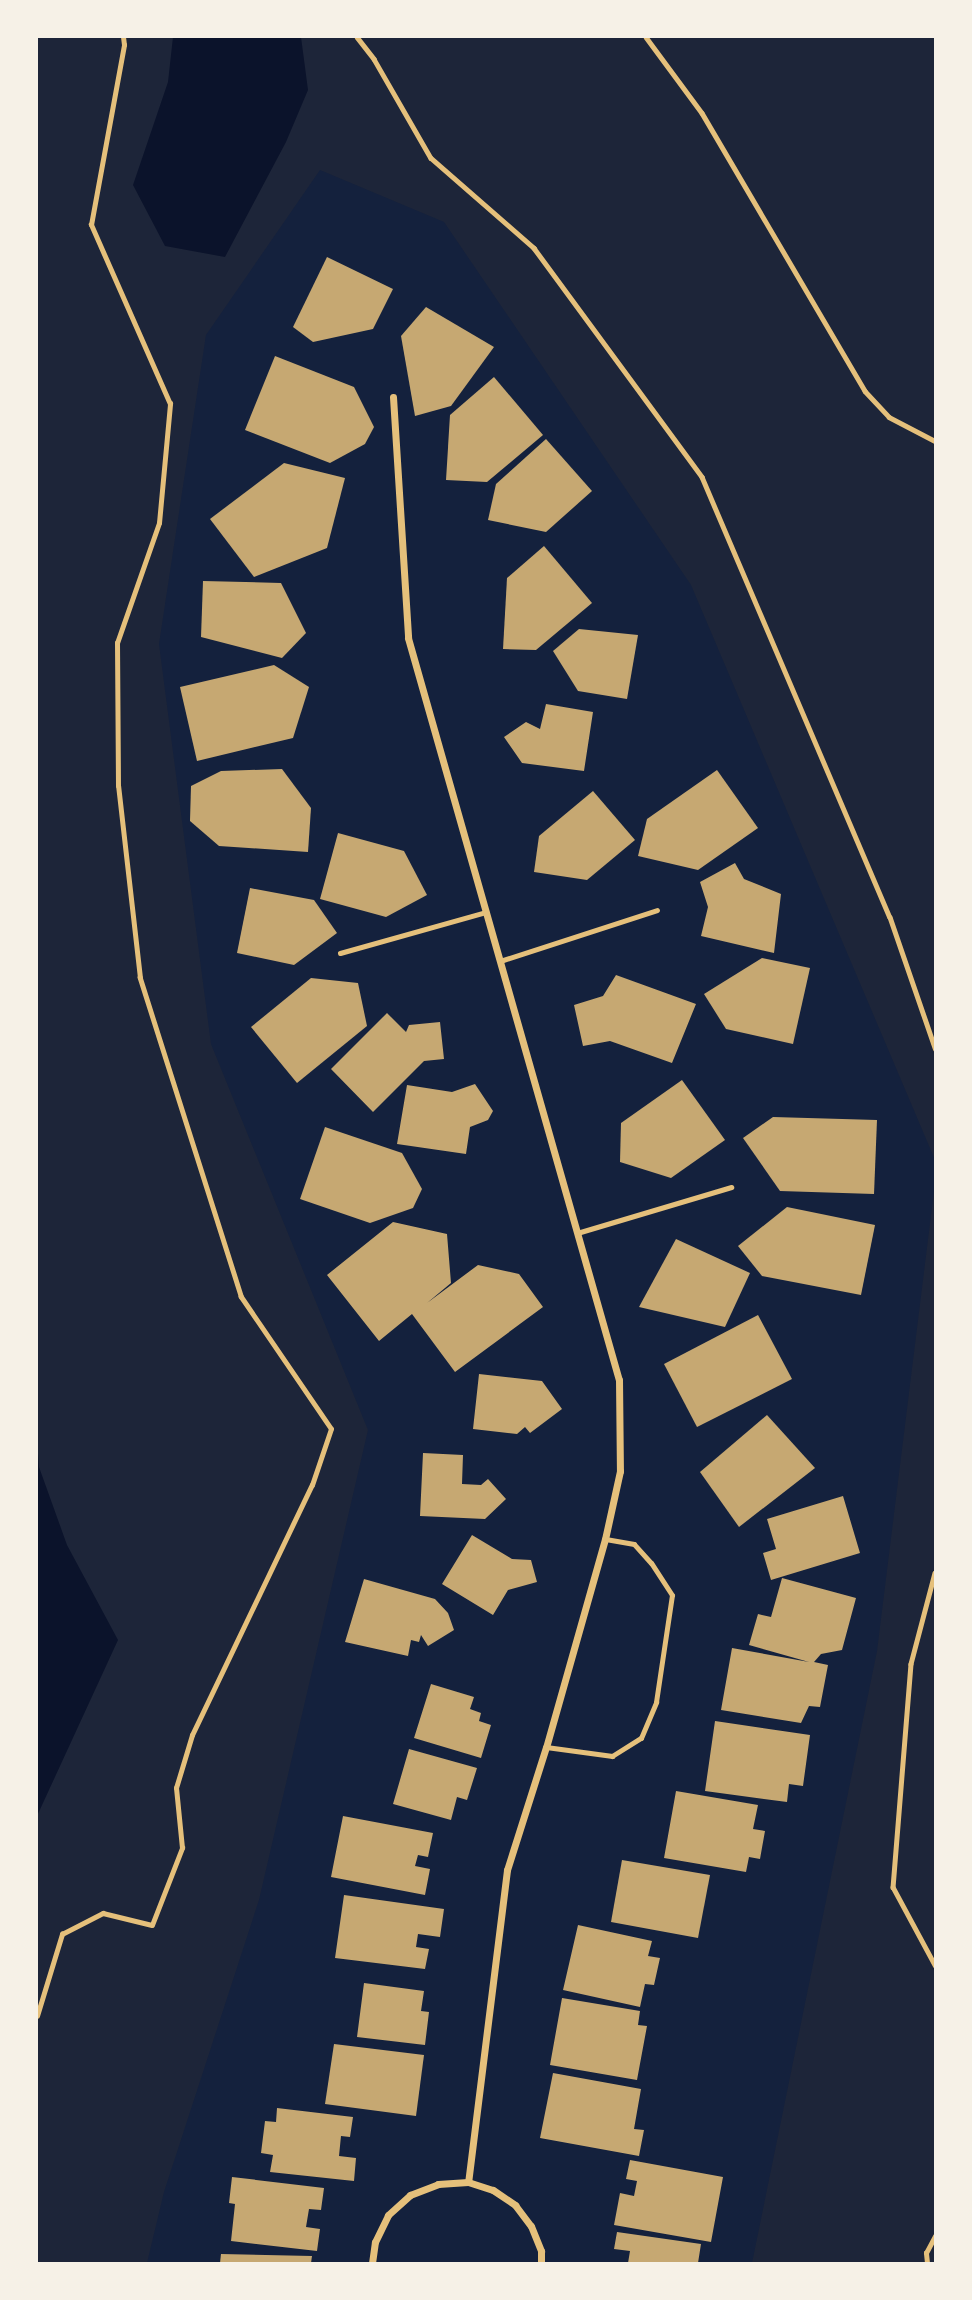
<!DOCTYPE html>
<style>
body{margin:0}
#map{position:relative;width:972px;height:2300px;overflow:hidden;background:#14213d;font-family:Cabin,sans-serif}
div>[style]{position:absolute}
.green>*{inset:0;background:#1d2539}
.water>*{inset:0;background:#0b132b}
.building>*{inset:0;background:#c6a872}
.path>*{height:4.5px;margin:-2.25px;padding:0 2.25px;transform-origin:2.25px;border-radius:2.25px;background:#e5c07b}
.service>*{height:5px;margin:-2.5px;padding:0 2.5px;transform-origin:2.5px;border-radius:2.5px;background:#e5c07b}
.minor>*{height:7px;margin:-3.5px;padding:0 3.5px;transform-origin:3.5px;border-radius:3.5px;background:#e5c07b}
span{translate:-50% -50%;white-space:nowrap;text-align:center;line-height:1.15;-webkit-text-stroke:6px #f6f1e7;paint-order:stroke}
.frame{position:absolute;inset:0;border:38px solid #f6f1e7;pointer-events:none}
</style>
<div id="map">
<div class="green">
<div style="clip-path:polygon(37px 37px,935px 37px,935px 1160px,691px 585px,444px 222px,320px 170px,206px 335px,159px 644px,211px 1044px,368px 1430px,259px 1900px,164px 2192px,147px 2263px,37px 2263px)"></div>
<div style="clip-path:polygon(935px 1183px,935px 2263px,752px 2263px,877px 1651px)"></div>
</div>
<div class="water">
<div style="clip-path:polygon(173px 37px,301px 37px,308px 90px,286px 142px,225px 257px,165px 246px,133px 185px,168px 82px)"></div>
<div style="clip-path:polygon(37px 1439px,39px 1467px,67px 1545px,118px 1640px,37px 1816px)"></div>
</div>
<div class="building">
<div style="clip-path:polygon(327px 257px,393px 289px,373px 329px,313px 342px,293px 327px)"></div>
<div style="clip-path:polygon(426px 307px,494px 347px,451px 406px,415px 416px,401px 336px)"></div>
<div style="clip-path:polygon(275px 356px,354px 387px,374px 427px,365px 444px,330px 463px,245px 430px)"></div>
<div style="clip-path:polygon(494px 377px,543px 435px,487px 482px,446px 480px,450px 415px)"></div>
<div style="clip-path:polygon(546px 439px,592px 491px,546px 532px,488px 520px,496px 484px)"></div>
<div style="clip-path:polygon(284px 463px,345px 478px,327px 548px,254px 577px,210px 519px)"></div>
<div style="clip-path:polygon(544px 546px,592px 603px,536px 650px,503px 649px,507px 578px)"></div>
<div style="clip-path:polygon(203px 581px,281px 583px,306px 633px,282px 658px,201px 637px)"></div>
<div style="clip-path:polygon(579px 629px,638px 635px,627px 699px,578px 691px,553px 651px)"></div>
<div style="clip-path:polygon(274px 665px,309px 687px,293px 738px,197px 761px,180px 687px)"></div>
<div style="clip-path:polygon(546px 704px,593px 712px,584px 771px,522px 763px,504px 737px,526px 722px,540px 729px)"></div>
<div style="clip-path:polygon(282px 769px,311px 808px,308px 852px,219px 846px,190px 821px,191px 786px,221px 771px)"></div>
<div style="clip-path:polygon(717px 770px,758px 828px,698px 870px,638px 856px,647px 819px)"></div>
<div style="clip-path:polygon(593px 791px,635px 840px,587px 880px,534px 872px,539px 836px)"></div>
<div style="clip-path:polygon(338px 833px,404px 851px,427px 895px,386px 917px,320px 899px)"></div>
<div style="clip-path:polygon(735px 863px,744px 879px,781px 894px,774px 953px,701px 936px,708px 907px,700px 882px)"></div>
<div style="clip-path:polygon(250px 888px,314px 900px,337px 933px,294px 965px,237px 953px)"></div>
<div style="clip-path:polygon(762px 958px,810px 968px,793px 1044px,726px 1029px,704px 994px)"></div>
<div style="clip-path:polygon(616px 975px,696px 1004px,672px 1063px,610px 1041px,583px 1046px,574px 1005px,603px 996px)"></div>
<div style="clip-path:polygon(311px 978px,358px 983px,367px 1026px,297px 1083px,251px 1027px)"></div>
<div style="clip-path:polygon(387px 1013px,406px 1032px,409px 1025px,440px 1022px,444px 1059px,424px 1061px,373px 1112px,331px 1069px)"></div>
<div style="clip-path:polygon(682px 1080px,725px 1140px,671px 1178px,620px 1162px,621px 1123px)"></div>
<div style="clip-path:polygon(475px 1084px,493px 1111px,488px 1120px,470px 1127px,466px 1154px,397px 1144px,407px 1085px,452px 1092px)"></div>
<div style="clip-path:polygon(773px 1117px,877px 1120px,874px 1194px,780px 1191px,743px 1138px)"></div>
<div style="clip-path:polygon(325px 1127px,402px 1153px,422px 1189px,413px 1208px,370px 1223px,300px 1199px)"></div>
<div style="clip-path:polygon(787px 1207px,875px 1225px,861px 1295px,762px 1276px,738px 1246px)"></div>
<div style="clip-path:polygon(393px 1222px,447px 1234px,451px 1283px,427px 1303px,478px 1265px,519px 1274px,543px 1307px,455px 1372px,412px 1314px,379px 1341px,327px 1275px)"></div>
<div style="clip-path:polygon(676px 1239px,750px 1273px,725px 1327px,639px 1307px)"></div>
<div style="clip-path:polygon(758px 1315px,792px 1379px,697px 1427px,664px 1364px)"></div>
<div style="clip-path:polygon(479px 1374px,542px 1381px,562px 1409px,530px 1433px,525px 1427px,517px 1434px,473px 1429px)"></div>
<div style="clip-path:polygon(767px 1415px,815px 1468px,739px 1527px,700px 1472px)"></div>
<div style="clip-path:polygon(423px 1453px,463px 1455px,462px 1484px,481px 1485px,488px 1479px,506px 1499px,485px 1519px,420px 1516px)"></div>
<div style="clip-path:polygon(843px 1496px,860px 1553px,771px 1580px,763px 1553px,776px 1549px,767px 1519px)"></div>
<div style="clip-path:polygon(472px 1535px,512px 1559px,531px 1560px,537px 1582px,508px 1590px,493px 1615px,442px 1584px)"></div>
<div style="clip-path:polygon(782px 1578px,856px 1598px,842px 1650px,821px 1654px,814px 1662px,828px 1665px,820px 1707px,809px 1706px,801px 1723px,721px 1710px,732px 1648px,809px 1662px,749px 1645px,758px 1614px,771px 1617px)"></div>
<div style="clip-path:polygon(364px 1579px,435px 1599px,448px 1613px,454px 1630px,428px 1646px,421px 1635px,419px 1642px,411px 1640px,408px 1656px,345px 1642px)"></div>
<div style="clip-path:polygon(431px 1684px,474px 1697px,470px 1709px,481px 1713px,479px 1721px,491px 1725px,481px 1758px,414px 1738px)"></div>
<div style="clip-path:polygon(715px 1721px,810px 1735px,803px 1786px,789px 1784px,787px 1802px,705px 1791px)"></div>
<div style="clip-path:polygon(409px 1749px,477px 1768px,467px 1800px,457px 1797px,451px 1820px,393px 1804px)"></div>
<div style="clip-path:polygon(676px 1791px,758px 1805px,753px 1829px,765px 1831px,760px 1859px,749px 1857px,746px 1872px,664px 1858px)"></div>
<div style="clip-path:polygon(343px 1816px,433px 1833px,428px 1857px,418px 1855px,415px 1866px,430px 1869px,425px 1895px,331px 1877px)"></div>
<div style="clip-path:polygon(622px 1860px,710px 1875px,698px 1938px,611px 1922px)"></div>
<div style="clip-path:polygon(344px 1895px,444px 1909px,440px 1937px,418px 1934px,416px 1947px,429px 1949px,425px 1969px,335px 1958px)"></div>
<div style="clip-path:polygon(578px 1925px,652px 1941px,648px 1956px,660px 1958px,654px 1985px,645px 1984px,640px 2007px,563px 1990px)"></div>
<div style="clip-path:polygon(364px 1983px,424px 1991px,421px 2011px,429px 2012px,425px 2045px,357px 2037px)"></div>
<div style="clip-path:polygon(562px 1998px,640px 2011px,638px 2025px,647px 2026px,637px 2080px,550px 2065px)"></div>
<div style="clip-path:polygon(334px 2044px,424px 2055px,416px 2116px,325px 2104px)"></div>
<div style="clip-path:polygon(553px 2073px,641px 2089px,634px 2129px,644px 2130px,639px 2156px,540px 2138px)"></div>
<div style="clip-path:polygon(277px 2108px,353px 2117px,350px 2137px,341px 2136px,339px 2156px,356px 2158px,354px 2181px,270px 2172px,273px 2155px,261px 2153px,265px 2121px,276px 2122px)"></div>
<div style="clip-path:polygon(630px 2160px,723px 2177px,711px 2242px,614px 2225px,620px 2193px,634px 2196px,637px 2181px,626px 2179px)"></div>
<div style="clip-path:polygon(232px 2177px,324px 2188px,321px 2210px,309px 2209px,306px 2227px,320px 2229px,317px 2251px,231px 2241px,235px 2204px,229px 2203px)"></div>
<div style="clip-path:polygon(617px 2232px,701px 2244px,698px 2263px,628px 2263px,630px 2251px,614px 2249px)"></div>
<div style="clip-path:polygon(221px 2254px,312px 2256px,311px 2263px,220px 2263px)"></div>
</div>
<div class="path">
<div style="left:357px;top:37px;width:28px;rotate:52deg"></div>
<div style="left:374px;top:59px;width:114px;rotate:60.1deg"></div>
<div style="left:431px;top:158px;width:137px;rotate:41.1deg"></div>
<div style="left:534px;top:248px;width:284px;rotate:53.7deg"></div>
<div style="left:702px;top:477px;width:478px;rotate:66.9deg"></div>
<div style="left:890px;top:917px;width:139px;rotate:71deg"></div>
<div style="left:646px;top:37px;width:94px;rotate:53.6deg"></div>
<div style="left:702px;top:113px;width:322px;rotate:59.6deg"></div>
<div style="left:865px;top:391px;width:35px;rotate:47deg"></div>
<div style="left:889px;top:417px;width:52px;rotate:27.6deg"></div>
<div style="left:935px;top:1573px;width:94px;rotate:104.8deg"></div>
<div style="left:911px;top:1664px;width:224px;rotate:94.6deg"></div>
<div style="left:893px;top:1887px;width:89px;rotate:61.7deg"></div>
<div style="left:37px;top:2016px;width:86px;rotate:-73deg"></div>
<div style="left:62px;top:1934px;width:46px;rotate:-27.1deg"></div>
<div style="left:103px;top:1913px;width:50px;rotate:13.8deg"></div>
<div style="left:152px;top:1925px;width:83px;rotate:-68.7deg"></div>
<div style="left:182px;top:1848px;width:60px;rotate:-95.7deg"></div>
<div style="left:176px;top:1788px;width:55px;rotate:-73.2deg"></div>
<div style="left:192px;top:1735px;width:277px;rotate:-64.4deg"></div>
<div style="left:312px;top:1485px;width:59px;rotate:-71.3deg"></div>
<div style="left:331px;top:1429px;width:160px;rotate:-124.3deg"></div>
<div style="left:241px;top:1297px;width:335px;rotate:-107.6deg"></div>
<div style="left:140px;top:978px;width:193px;rotate:-96.5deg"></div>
<div style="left:118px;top:786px;width:143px;rotate:-90.4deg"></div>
<div style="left:117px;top:643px;width:127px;rotate:-70.7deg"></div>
<div style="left:159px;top:523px;width:120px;rotate:-84.7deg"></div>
<div style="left:170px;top:404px;width:196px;rotate:-113.8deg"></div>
<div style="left:91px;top:225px;width:183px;rotate:-79.6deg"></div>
<div style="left:124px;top:45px;width:8px;rotate:-97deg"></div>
<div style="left:927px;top:2263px;width:10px;rotate:-96deg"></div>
<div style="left:926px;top:2253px;width:19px;rotate:-62deg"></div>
</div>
<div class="service">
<div style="left:340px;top:953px;width:152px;rotate:-15.7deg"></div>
<div style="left:500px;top:961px;width:165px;rotate:-18deg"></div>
<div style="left:577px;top:1233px;width:161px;rotate:-16.6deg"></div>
<div style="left:546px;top:1747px;width:67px;rotate:7.8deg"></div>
<div style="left:612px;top:1756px;width:34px;rotate:-32deg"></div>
<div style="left:641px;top:1738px;width:39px;rotate:-67deg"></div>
<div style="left:656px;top:1702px;width:108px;rotate:-81.5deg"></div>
<div style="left:672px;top:1595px;width:38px;rotate:-123deg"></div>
<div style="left:651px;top:1563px;width:25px;rotate:-132deg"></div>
<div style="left:634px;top:1544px;width:29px;rotate:-170deg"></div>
</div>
<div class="minor">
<div style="left:393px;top:397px;width:241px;rotate:86.4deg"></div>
<div style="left:408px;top:638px;width:771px;rotate:74.13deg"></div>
<div style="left:619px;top:1380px;width:91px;rotate:89.4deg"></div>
<div style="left:620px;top:1471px;width:70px;rotate:102.4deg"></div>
<div style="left:605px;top:1539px;width:216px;rotate:105.8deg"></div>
<div style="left:546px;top:1747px;width:129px;rotate:107.6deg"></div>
<div style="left:507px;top:1870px;width:314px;rotate:97.1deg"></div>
<div style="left:372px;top:2263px;width:21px;rotate:-82deg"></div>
<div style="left:375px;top:2242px;width:30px;rotate:-64deg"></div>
<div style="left:388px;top:2215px;width:30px;rotate:-42deg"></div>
<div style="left:410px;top:2195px;width:30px;rotate:-21deg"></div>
<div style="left:438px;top:2184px;width:30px;rotate:-4deg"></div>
<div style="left:468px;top:2182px;width:26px;rotate:18deg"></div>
<div style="left:493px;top:2190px;width:27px;rotate:34deg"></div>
<div style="left:515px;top:2205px;width:26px;rotate:53deg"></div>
<div style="left:531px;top:2226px;width:27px;rotate:68deg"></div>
<div style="left:541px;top:2251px;width:12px;rotate:90deg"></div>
</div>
<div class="frame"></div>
</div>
